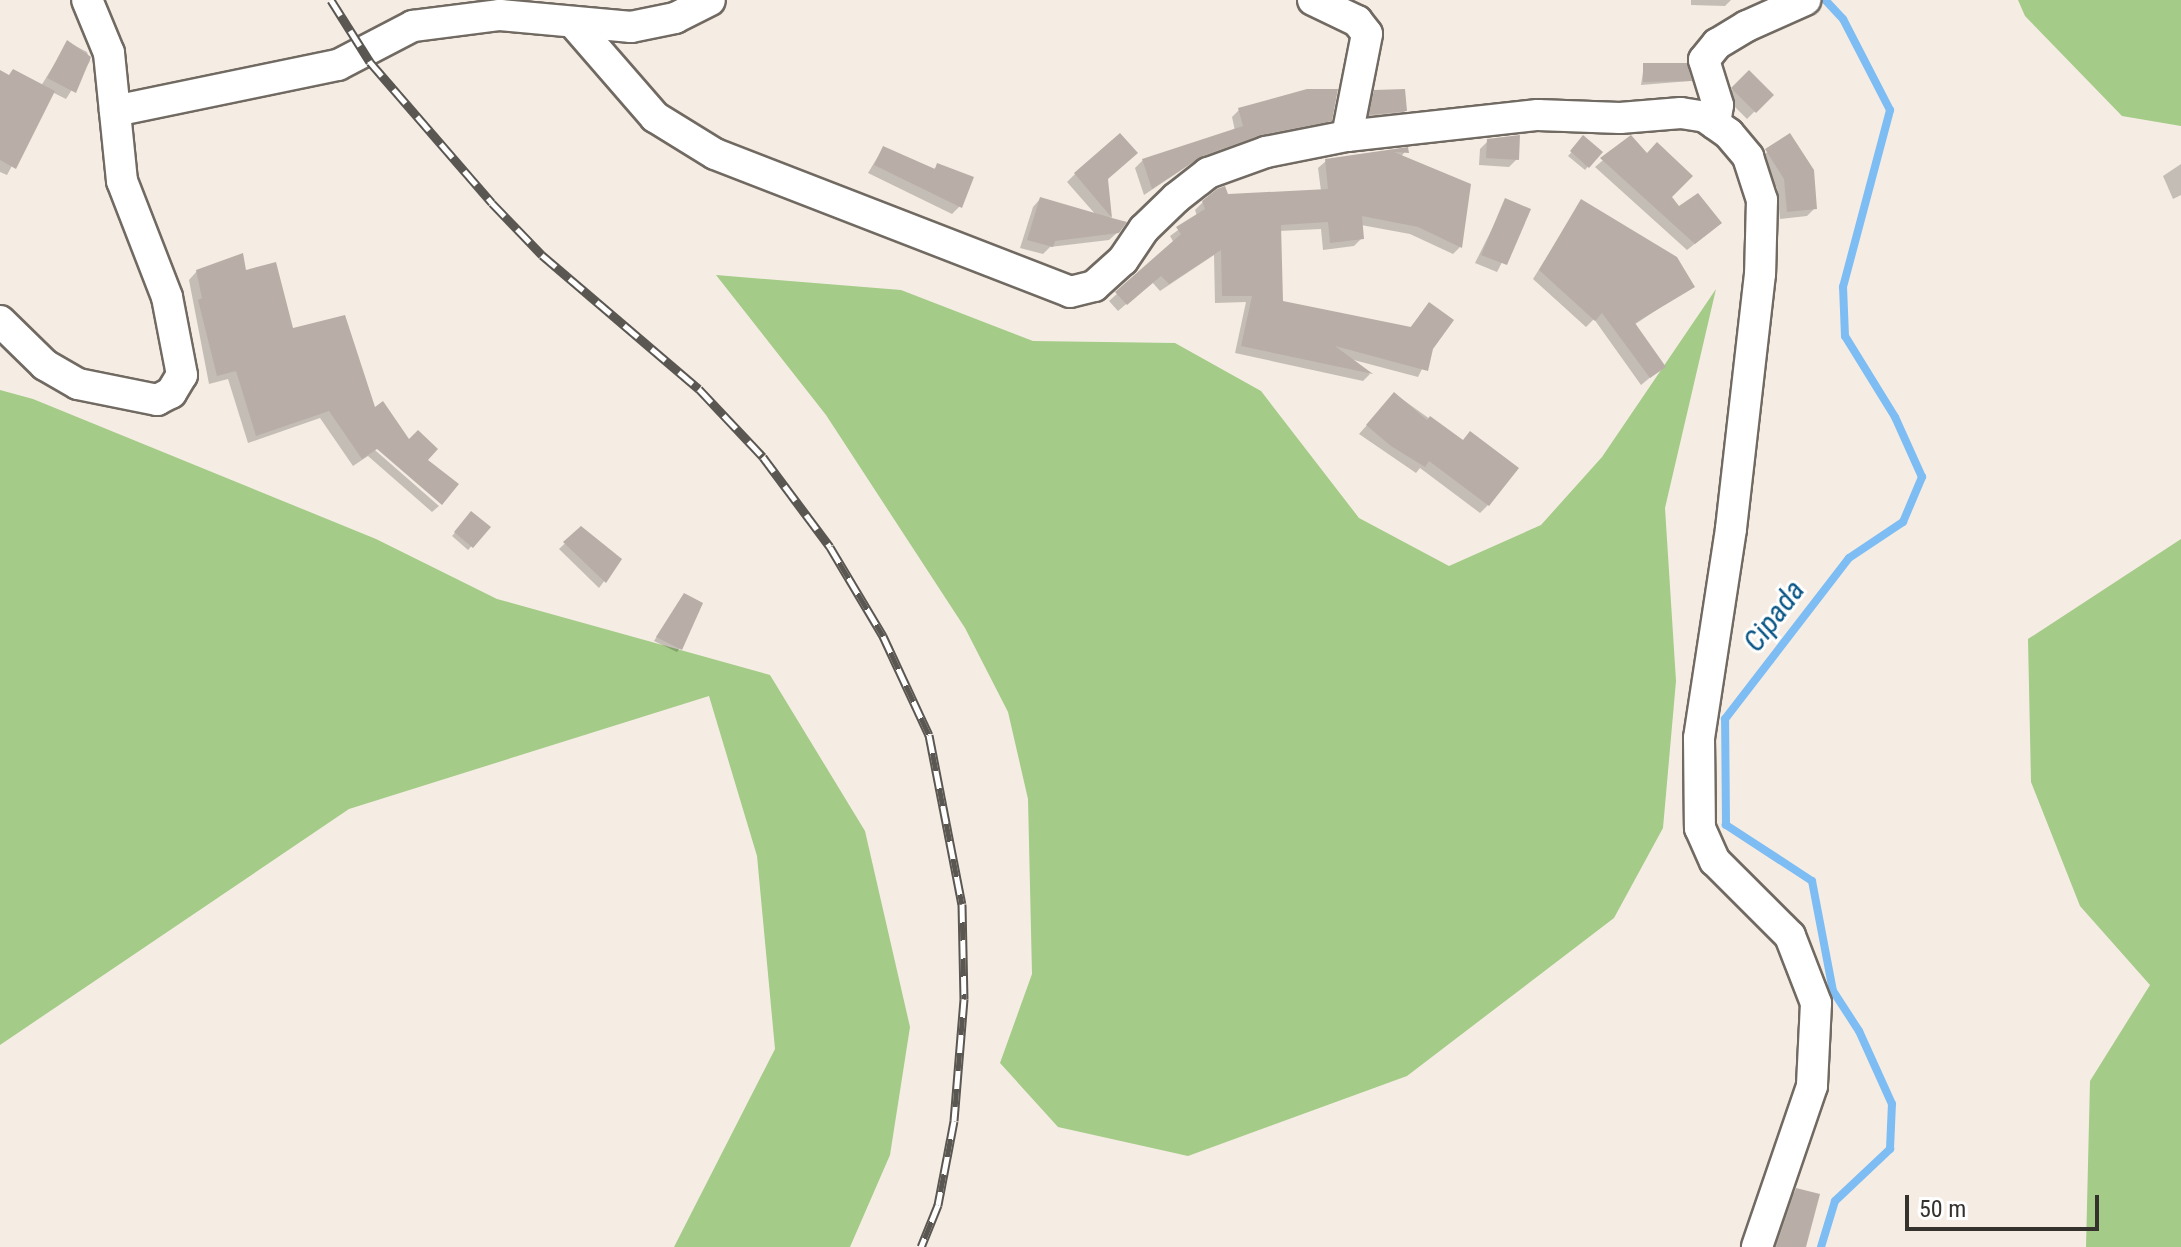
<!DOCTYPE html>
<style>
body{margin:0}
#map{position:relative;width:2181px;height:1247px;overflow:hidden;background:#f5ede4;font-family:"Roboto Condensed",sans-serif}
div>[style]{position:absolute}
.forest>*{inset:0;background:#a4cb87}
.shadow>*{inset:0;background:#0003}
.stream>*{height:8px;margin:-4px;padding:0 4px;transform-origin:4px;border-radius:4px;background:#7ebdf3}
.building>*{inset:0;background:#b8aea7}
.roads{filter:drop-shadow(2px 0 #716a62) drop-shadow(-2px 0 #716a62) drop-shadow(0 2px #716a62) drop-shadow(0 -2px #716a62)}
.minor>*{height:30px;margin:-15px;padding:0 15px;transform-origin:15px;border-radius:15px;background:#fff}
.rail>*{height:9px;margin-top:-4.5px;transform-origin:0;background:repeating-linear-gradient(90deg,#fff 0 18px,#5a5651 0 36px);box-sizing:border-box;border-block:2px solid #5a5651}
span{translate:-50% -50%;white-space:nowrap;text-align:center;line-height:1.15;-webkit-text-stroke:6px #fff;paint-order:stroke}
.water-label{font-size:30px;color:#085586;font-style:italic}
.scale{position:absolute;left:1905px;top:1195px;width:194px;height:36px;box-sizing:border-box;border:4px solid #35322e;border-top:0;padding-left:10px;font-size:24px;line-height:28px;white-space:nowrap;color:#35322e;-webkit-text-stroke:6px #fff;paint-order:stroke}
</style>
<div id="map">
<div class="forest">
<div style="clip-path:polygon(2018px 0,2181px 0,2181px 126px,2122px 116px,2025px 16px)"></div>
<div style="clip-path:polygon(716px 275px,901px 290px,1033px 341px,1175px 343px,1261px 391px,1359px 518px,1449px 566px,1541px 525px,1602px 457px,1716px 289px,1665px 508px,1676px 681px,1663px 828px,1614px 918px,1407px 1076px,1188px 1156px,1058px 1127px,1000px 1063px,1032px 974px,1028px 799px,1008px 712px,965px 628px,826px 415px)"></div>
<div style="clip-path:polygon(0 390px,33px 399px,376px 539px,497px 599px,770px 675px,865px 831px,910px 1027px,890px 1155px,850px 1247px,674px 1247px,775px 1049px,757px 856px,709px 696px,349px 809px,0 1045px)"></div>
<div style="clip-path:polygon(2181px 539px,2181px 1247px,2086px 1247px,2090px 1081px,2150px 985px,2080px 906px,2031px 782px,2028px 639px)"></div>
</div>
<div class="shadow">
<div style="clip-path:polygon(1691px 0,1731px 0,1725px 6px,1691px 5px)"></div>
<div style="clip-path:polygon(68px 42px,87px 52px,90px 61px,66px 99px,52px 92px,7px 175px,0 172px,0 73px,41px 86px)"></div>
<div style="clip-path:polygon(1644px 65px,1690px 81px,1641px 85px)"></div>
<div style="clip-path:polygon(1749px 73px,1771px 95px,1747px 119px,1725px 97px)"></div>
<div style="clip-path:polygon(1375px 92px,1405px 111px,1397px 118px,1363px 122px,1367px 100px)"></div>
<div style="clip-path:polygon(1240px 109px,1330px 120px,1322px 128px,1251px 142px,1192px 163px,1144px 195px,1135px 168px,1143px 160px,1235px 131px,1232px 117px)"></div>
<div style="clip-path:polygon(1789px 136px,1815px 208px,1807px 216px,1780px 219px,1777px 188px,1758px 159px)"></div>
<div style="clip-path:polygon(1630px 137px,1679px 208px,1712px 230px,1687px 250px,1595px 167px)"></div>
<div style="clip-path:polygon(1584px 138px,1600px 152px,1585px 170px,1568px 156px)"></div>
<div style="clip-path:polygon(1488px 141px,1517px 159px,1509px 167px,1479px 165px,1480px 149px)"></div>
<div style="clip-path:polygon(883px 148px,933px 170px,938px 165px,960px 206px,952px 214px,868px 173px)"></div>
<div style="clip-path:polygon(1406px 150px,1401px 157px,1460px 247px,1453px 254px,1410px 234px,1361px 225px,1362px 238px,1354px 246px,1323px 250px,1321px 229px,1279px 231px,1281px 302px,1409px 329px,1429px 304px,1432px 349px,1418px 377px,1350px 359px,1370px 374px,1363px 381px,1235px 353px,1246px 302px,1215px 303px,1214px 255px,1160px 291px,1152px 282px,1118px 311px,1109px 301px,1174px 243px,1170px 236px,1197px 216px,1195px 210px,1203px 202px,1321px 191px,1318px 168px,1326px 161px)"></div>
<div style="clip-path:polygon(2181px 164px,2181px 195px,2173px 199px,2163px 176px)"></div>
<div style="clip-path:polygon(1075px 174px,1106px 180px,1111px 220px,1118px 232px,1109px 240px,1050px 247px,1043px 254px,1020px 248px,1033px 207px,1040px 199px,1096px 215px,1067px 182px)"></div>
<div style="clip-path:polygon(1506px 201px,1529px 210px,1497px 272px,1475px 263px)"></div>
<div style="clip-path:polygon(1581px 202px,1692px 286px,1634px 325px,1664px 366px,1641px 385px,1594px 319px,1586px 327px,1533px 279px)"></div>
<div style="clip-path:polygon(197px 271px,244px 272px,291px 331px,425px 460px,368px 444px,439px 506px,432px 512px,368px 456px,353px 466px,320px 418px,248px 443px,228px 379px,209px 384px,189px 280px)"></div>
<div style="clip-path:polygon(1395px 394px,1462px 442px,1488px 505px,1480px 513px,1420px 468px,1416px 473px,1359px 434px)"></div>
<div style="clip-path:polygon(471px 514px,488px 528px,468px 550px,452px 536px)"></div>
<div style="clip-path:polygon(581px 528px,620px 560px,599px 588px,559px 549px)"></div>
<div style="clip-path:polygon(681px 599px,680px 648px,677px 652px,654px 641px)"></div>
<div style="clip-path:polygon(1797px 1190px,1804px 1247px,1771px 1247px,1789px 1198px)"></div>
</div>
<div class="stream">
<div style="left:1821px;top:1247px;width:48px;rotate:-73.1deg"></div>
<div style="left:1835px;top:1201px;width:76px;rotate:-43.4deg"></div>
<div style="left:1890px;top:1149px;width:45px;rotate:-87.5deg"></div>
<div style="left:1892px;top:1104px;width:80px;rotate:-114.3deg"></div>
<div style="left:1859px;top:1031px;width:48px;rotate:-123deg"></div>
<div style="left:1833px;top:991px;width:112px;rotate:-100.8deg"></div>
<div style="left:1812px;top:881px;width:103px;rotate:-146.9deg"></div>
<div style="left:1726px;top:825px;width:106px;rotate:-90.5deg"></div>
<div style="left:1725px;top:719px;width:203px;rotate:-52.4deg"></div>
<div style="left:1849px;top:558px;width:65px;rotate:-33.7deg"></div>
<div style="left:1903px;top:522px;width:49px;rotate:-67.1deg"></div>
<div style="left:1922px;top:477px;width:66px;rotate:-114.2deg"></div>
<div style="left:1895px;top:417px;width:95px;rotate:-121.7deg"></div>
<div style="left:1845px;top:336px;width:49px;rotate:-92.3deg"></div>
<div style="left:1843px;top:287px;width:183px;rotate:-75.1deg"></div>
<div style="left:1890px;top:110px;width:102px;rotate:-117.3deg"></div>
<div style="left:1843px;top:19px;width:26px;rotate:-133deg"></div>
</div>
<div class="building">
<div style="clip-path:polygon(67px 40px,91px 57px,76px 93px,47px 78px)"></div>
<div style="clip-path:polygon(1643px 63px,1687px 63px,1692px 81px,1643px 82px)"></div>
<div style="clip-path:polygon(13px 69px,55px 91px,16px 169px,0 160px,0 70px,9px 75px)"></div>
<div style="clip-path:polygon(1749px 70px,1774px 95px,1756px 113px,1731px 88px)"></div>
<div style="clip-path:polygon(1307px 89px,1338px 89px,1332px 121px,1260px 135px,1202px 156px,1152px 189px,1142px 159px,1243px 126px,1238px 108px)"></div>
<div style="clip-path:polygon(1405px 89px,1407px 111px,1369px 115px,1374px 90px)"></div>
<div style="clip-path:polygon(1120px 133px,1138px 153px,1108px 179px,1112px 218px,1127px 222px,1119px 233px,1055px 241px,1053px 247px,1027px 240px,1040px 197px,1112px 218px,1074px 173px)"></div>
<div style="clip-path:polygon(1790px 133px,1814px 170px,1817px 209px,1787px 212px,1784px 179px,1765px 149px)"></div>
<div style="clip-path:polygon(1520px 135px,1519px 160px,1486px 158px,1487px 139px)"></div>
<div style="clip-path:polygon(1583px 135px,1603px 152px,1589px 168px,1570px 151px)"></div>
<div style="clip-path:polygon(1631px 135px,1647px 153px,1657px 142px,1693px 176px,1672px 197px,1679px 206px,1698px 193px,1722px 223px,1695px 244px,1600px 158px)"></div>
<div style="clip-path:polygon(883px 146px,935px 169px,937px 163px,974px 177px,962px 208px,874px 165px)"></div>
<div style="clip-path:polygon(1408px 147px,1409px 153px,1394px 152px,1471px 184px,1462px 248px,1418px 227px,1362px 216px,1364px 239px,1330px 243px,1328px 222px,1281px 225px,1283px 301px,1411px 327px,1429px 302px,1454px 320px,1433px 349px,1428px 371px,1335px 346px,1373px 374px,1241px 346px,1252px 296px,1222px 296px,1221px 250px,1169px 284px,1161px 276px,1127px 305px,1115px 292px,1181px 234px,1176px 227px,1205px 209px,1202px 201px,1217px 189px,1225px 186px,1228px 194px,1328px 189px,1325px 159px)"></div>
<div style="clip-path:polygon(1505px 198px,1531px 209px,1507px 265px,1481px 255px)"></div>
<div style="clip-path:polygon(1581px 199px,1677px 257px,1695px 287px,1635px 323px,1666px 367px,1650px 378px,1602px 313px,1595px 321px,1539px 270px)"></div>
<div style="clip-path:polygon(243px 253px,246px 270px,276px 262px,293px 328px,345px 315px,375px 407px,383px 401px,409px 439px,418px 430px,438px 449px,428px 460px,459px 484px,442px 505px,377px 449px,362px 459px,329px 411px,256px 436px,236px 371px,217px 376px,198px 300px,202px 298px,196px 270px)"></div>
<div style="clip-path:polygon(1394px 392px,1427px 420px,1430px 416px,1463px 440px,1470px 431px,1519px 468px,1489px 506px,1429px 461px,1425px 467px,1391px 446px,1366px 425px)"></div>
<div style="clip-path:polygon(471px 511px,491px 527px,473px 548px,454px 532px)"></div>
<div style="clip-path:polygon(581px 526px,622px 559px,606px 583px,563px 542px)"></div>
<div style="clip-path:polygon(684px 593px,703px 603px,682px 650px,656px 637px)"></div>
<div style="clip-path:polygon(1796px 1188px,1820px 1194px,1806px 1247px,1776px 1247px)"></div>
</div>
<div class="roads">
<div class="minor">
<div style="left:1313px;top:0;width:49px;rotate:25.5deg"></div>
<div style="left:1357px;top:21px;width:16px;rotate:52deg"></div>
<div style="left:1367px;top:34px;width:104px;rotate:101.1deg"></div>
<div style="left:576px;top:26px;width:121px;rotate:49deg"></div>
<div style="left:655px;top:117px;width:70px;rotate:31.7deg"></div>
<div style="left:715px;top:154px;width:381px;rotate:21.2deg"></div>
<div style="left:1070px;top:292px;width:25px;rotate:-14deg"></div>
<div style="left:1094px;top:286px;width:39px;rotate:-42deg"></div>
<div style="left:1123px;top:260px;width:37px;rotate:-56deg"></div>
<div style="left:1144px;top:229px;width:45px;rotate:-44.1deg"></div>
<div style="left:1176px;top:198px;width:41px;rotate:-38deg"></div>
<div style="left:1208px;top:173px;width:62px;rotate:-19.9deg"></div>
<div style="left:1266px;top:152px;width:83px;rotate:-11.2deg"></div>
<div style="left:1347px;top:136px;width:192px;rotate:-6.3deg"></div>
<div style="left:1538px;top:115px;width:82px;rotate:2.1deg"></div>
<div style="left:1620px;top:118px;width:61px;rotate:-4.7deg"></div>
<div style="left:1681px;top:113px;width:24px;rotate:9deg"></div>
<div style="left:1705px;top:117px;width:29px;rotate:35deg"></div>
<div style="left:1729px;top:134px;width:30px;rotate:50deg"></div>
<div style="left:1748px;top:157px;width:45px;rotate:72deg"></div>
<div style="left:1762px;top:200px;width:74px;rotate:91.5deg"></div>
<div style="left:1760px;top:274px;width:257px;rotate:96.5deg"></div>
<div style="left:1731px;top:529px;width:211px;rotate:98.7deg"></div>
<div style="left:1699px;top:738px;width:90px;rotate:89.4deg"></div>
<div style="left:1700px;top:828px;width:36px;rotate:66deg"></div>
<div style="left:1715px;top:861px;width:106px;rotate:45deg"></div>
<div style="left:1790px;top:936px;width:72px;rotate:68.8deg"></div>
<div style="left:1816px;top:1003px;width:83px;rotate:92.8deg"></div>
<div style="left:1812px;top:1086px;width:170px;rotate:108.9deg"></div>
<div style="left:115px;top:111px;width:228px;rotate:-11.7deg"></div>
<div style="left:338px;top:65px;width:85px;rotate:-27.5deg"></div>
<div style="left:413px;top:26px;width:88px;rotate:-7.2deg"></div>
<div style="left:500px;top:15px;width:132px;rotate:5.2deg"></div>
<div style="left:631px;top:27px;width:45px;rotate:-11.6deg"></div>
<div style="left:675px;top:18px;width:39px;rotate:-27deg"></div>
<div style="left:1715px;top:124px;width:19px;rotate:-81deg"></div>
<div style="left:1718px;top:105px;width:47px;rotate:-107.3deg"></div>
<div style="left:1704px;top:60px;width:21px;rotate:-51deg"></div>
<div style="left:1717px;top:44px;width:35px;rotate:-31deg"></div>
<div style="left:1747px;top:26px;width:64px;rotate:-24.1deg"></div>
<div style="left:0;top:321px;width:63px;rotate:44.4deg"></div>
<div style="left:45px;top:365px;width:38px;rotate:30deg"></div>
<div style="left:78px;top:384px;width:81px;rotate:11.4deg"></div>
<div style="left:157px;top:400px;width:16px;rotate:-27deg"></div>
<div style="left:171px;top:393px;width:21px;rotate:-59deg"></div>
<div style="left:182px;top:375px;width:79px;rotate:-100.9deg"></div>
<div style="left:167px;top:297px;width:124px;rotate:-111.2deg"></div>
<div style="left:122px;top:181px;width:129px;rotate:-95.8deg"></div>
<div style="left:109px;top:53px;width:57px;rotate:-112.5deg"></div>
</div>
</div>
<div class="rail">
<div style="left:331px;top:0;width:73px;rotate:57.8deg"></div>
<div style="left:370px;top:62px;width:186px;rotate:49.1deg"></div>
<div style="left:492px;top:203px;width:72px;rotate:46.1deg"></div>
<div style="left:542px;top:255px;width:206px;rotate:40.5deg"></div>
<div style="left:699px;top:389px;width:93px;rotate:46.7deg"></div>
<div style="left:763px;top:457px;width:112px;rotate:53.3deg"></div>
<div style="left:830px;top:547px;width:104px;rotate:59.2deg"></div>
<div style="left:883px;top:636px;width:109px;rotate:65.1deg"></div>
<div style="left:929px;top:735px;width:172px;rotate:79deg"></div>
<div style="left:962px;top:904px;width:95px;rotate:88.8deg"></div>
<div style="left:964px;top:999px;width:122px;rotate:94.7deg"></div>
<div style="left:954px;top:1121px;width:86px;rotate:100.8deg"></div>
<div style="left:938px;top:1205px;width:45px;rotate:112deg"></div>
</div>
<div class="water-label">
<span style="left:1774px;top:616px;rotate:-53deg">Cipada</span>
</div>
<div class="scale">50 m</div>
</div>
